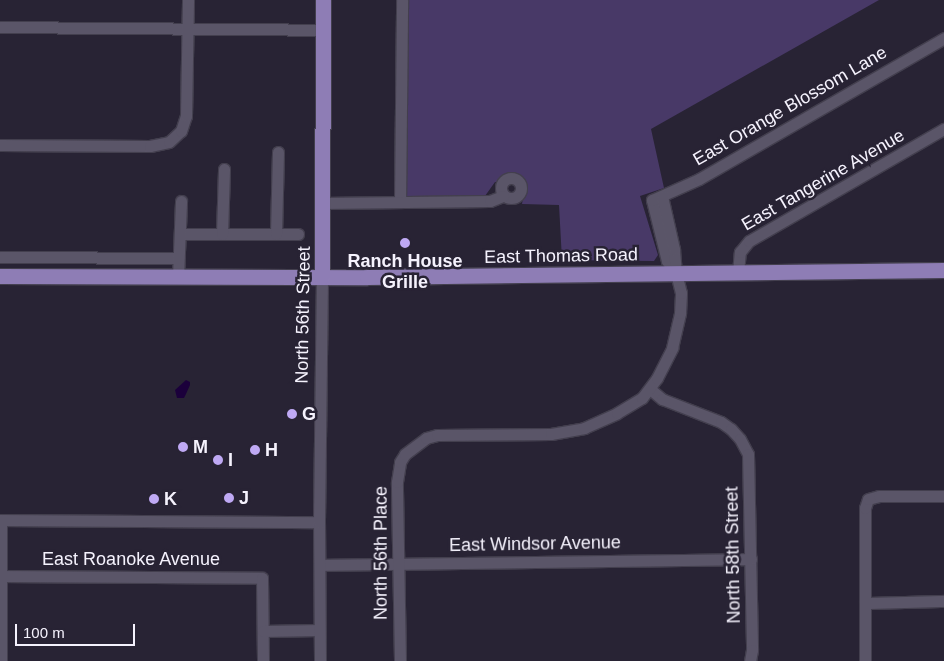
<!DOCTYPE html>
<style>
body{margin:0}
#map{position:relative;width:944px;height:661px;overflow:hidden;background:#282334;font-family:Arial,sans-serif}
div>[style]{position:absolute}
.green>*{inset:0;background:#483967}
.water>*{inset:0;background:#1b003b}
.roads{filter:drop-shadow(1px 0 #433f4e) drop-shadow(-1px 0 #433f4e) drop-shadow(0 1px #433f4e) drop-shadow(0 -1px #433f4e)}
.minor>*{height:11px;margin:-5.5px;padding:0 5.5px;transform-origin:5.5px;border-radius:5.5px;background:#5a5568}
.minor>.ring{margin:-5.5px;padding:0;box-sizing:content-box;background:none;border:11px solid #5a5568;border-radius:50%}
.major>*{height:15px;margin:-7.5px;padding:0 7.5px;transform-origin:7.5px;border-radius:7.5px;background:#8e7db5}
.dots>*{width:14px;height:14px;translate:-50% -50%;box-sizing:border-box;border:2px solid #282334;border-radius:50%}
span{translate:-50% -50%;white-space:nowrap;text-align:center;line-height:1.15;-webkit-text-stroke:5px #282334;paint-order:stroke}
.street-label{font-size:18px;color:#f5f2fd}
.poi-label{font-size:18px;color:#f5f2fd;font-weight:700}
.left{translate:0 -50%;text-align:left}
.scale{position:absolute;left:15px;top:624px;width:120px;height:22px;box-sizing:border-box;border:2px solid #f5f2fd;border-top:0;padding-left:6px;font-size:15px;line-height:18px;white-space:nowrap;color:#f5f2fd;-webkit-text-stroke:4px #282334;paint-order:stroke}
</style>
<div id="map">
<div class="green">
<div style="clip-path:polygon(407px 0,879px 0,651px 129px,664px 188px,640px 196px,658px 255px,654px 261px,562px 260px,559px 205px,522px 204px,526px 181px,495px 182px,485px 196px,404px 197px)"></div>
</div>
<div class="water">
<div style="clip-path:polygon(186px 380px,190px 382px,190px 385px,186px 394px,184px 398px,177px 398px,175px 390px)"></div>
</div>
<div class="roads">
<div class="minor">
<div style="left:0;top:27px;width:322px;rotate:0.5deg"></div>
<div style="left:0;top:145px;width:150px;rotate:0.4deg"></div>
<div style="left:150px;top:146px;width:19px;rotate:-12deg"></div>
<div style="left:169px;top:142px;width:16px;rotate:-43deg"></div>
<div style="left:181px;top:131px;width:16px;rotate:-72deg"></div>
<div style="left:186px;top:116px;width:116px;rotate:-89deg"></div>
<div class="ring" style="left:501px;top:178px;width:9px;height:9px"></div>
<div style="left:400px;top:202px;width:202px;rotate:-89.4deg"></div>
<div style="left:322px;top:203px;width:168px;rotate:-0.7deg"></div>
<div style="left:490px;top:201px;width:14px;rotate:-21deg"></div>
<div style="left:180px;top:234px;width:118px"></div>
<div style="left:222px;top:234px;width:65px;rotate:-88.2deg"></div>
<div style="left:276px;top:234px;width:82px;rotate:-88.6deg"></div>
<div style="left:0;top:257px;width:178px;rotate:0.3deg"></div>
<div style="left:676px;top:273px;width:15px;rotate:-127deg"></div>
<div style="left:667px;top:261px;width:63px;rotate:-103.8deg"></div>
<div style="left:652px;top:200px;width:51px;rotate:-24.1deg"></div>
<div style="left:699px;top:179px;width:283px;rotate:-29.9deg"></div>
<div style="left:738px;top:273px;width:21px;rotate:-85deg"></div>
<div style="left:740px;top:252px;width:14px;rotate:-51deg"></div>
<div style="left:749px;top:241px;width:225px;rotate:-29.9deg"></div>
<div style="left:178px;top:277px;width:76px;rotate:-87.7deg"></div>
<div style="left:650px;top:389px;width:16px;rotate:40deg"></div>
<div style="left:662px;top:399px;width:63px;rotate:21.3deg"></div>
<div style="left:721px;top:422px;width:12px;rotate:35deg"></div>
<div style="left:731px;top:429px;width:13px;rotate:48deg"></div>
<div style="left:740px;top:439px;width:17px;rotate:62deg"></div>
<div style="left:748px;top:454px;width:196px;rotate:88.8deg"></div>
<div style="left:752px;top:650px;width:11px;rotate:100deg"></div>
<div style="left:0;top:520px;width:319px;rotate:0.4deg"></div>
<div style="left:320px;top:565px;width:431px;rotate:-0.8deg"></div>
<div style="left:1px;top:576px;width:261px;rotate:0.4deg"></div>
<div style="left:262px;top:578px;width:83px;rotate:89.3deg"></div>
<div style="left:865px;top:603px;width:79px;rotate:-1.5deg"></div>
<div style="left:263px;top:631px;width:56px;rotate:-1deg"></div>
<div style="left:1px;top:661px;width:141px;rotate:-90deg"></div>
<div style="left:320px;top:661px;width:139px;rotate:-90.4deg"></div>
<div style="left:319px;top:522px;width:245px;rotate:-89.3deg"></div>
<div style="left:400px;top:661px;width:179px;rotate:-91deg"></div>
<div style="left:397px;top:482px;width:20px;rotate:-81deg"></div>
<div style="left:400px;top:462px;width:9px;rotate:-58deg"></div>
<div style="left:405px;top:454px;width:26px;rotate:-37deg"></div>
<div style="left:426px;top:438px;width:11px;rotate:-15deg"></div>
<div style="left:437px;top:435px;width:114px;rotate:-0.5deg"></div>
<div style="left:551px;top:434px;width:34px;rotate:-10deg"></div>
<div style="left:584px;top:428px;width:36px;rotate:-24deg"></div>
<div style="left:617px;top:413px;width:29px;rotate:-31deg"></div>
<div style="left:642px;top:398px;width:25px;rotate:-53deg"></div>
<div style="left:657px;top:378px;width:34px;rotate:-63deg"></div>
<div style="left:672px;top:348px;width:36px;rotate:-77deg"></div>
<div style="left:680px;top:313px;width:20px;rotate:-87deg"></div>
<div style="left:681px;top:293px;width:21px;rotate:-104deg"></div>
<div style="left:676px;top:273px;width:24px;rotate:-95deg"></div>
<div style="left:674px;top:249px;width:54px;rotate:-102.8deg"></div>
<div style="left:865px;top:661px;width:153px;rotate:-90deg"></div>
<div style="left:865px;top:508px;width:9px;rotate:-72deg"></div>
<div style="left:868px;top:499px;width:11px;rotate:-15deg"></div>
<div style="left:879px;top:496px;width:65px"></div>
</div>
<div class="major">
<div style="left:0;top:276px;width:367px;rotate:0.2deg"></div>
<div style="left:367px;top:277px;width:577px;rotate:-0.7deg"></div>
<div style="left:322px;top:277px;width:277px;rotate:-89.8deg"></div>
</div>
</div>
<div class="dots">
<div style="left:405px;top:243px;background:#bfa9f4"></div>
<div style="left:292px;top:414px;background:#bfa9f4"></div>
<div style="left:183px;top:447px;background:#bfa9f4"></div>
<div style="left:255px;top:450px;background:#bfa9f4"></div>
<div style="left:218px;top:460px;background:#bfa9f4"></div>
<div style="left:229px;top:498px;background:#bfa9f4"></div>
<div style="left:154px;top:499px;background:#bfa9f4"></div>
</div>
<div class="street-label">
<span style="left:790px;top:106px;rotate:-30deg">East Orange Blossom Lane</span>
<span style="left:823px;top:180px;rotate:-30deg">East Tangerine Avenue</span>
<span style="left:561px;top:256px;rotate:-1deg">East Thomas Road</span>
<span style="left:303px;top:315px;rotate:-89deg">North 56th Street</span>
<span style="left:535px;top:544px;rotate:-1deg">East Windsor Avenue</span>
<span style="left:381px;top:553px;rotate:-90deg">North 56th Place</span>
<span style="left:733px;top:555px;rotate:-91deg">North 58th Street</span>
<span style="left:131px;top:559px">East Roanoke Avenue</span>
</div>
<div class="poi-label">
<span style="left:405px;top:272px">Ranch House<br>Grille</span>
<span class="left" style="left:302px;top:414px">G</span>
<span class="left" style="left:193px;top:447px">M</span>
<span class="left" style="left:265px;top:450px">H</span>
<span class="left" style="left:228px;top:460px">I</span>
<span class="left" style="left:239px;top:498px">J</span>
<span class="left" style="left:164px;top:499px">K</span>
</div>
<div class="scale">100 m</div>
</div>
